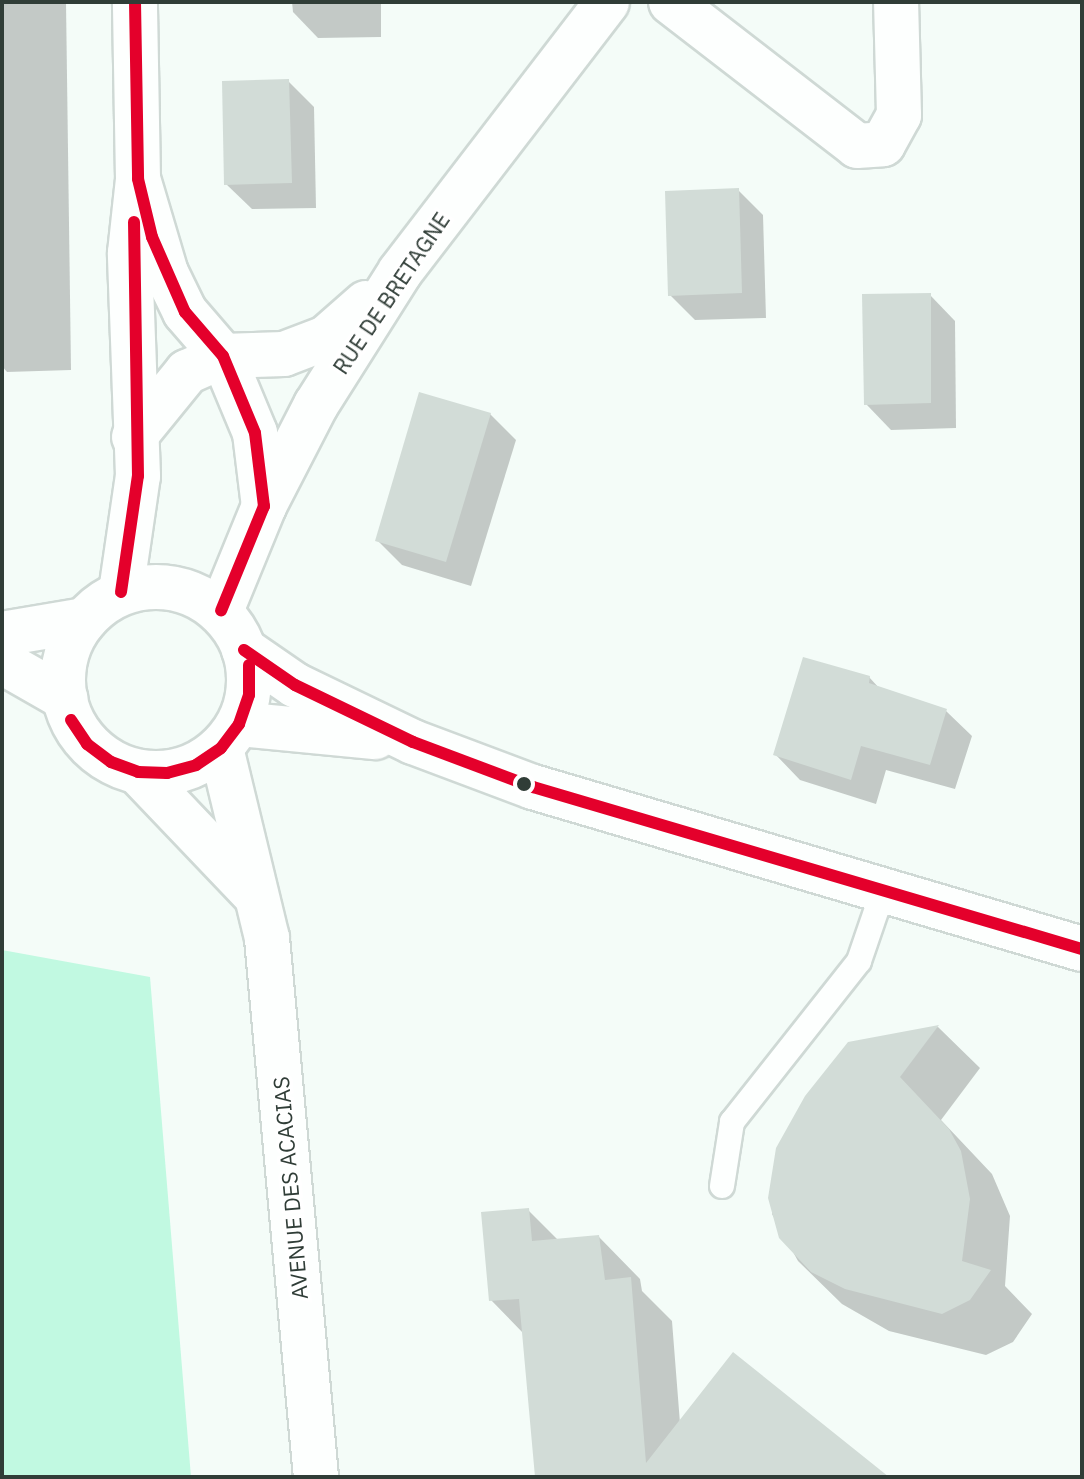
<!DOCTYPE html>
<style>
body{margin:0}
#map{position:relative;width:1084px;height:1479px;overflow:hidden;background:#f4fcf8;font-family:"IBM Plex Sans",sans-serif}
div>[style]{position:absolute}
.green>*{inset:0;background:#c1f9e1}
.shadow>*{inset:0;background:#0003}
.building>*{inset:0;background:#d2dcd7}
.roads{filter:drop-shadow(2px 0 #cfd9d5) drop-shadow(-2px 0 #cfd9d5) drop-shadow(0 2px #cfd9d5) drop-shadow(0 -2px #cfd9d5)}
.service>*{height:24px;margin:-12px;padding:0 12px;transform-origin:12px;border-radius:12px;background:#fdfffe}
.minor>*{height:44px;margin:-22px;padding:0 22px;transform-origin:22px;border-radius:22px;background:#fdfffe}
.tertiary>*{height:44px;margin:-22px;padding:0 22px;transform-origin:22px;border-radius:22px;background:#fdfffe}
.tertiary>.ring{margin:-22px;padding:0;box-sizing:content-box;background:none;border:44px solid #fdfffe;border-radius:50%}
.bus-1>*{height:12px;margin:-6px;padding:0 6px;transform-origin:6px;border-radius:6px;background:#e4002b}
.dots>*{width:22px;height:22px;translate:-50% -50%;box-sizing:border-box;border:4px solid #fff;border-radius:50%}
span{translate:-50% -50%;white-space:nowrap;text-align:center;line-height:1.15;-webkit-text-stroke:7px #fff;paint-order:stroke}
.street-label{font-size:22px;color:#303d37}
.frame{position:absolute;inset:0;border:4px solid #303d37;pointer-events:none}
</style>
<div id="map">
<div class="green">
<div style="clip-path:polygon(2px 950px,150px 977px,191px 1477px,2px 1477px)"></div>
</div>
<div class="shadow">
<div style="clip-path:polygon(2px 2px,66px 2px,71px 370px,7px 372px,2px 366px)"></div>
<div style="clip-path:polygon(292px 2px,381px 2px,381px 37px,318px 38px,293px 12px)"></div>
<div style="clip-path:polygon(288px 81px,314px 107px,316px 208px,252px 209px,226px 184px)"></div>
<div style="clip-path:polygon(738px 190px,763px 215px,766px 318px,695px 320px,670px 295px)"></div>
<div style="clip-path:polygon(930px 295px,955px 321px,956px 428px,891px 430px,866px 404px)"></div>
<div style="clip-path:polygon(490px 414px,516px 440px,471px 586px,402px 565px,377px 540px)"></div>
<div style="clip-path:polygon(869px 677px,880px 689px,946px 711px,972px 736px,955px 789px,886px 770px,876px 804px,800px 780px,775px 754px)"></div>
<div style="clip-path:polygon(938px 1027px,980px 1068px,941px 1120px,992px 1174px,1010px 1216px,1005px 1286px,1032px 1314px,1013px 1342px,986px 1355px,889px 1331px,842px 1304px,798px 1261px,772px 1214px,849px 1044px)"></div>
<div style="clip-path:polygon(528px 1210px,559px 1241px,599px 1237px,640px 1279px,642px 1291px,672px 1321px,680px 1423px,886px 1477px,537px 1477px,524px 1334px,491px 1300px)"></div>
</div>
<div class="building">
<div style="clip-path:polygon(289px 79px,292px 183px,224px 185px,222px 81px)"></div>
<div style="clip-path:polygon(739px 188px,742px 293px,668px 296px,665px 191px)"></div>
<div style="clip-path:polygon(931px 293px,931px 403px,864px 405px,862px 294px)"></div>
<div style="clip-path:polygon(419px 392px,491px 413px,446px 562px,375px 541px)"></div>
<div style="clip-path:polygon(803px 657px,870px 676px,869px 683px,947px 709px,930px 765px,861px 746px,851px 780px,773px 755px)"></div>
<div style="clip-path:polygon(939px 1025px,900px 1077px,949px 1129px,961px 1151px,970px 1199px,962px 1261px,991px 1270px,970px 1300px,942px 1314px,845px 1289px,811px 1272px,779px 1238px,768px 1198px,776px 1148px,805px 1096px,848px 1042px)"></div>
<div style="clip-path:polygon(529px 1208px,532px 1241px,599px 1235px,605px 1280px,631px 1277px,646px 1463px,733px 1352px,889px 1477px,535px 1477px,519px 1299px,489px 1301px,481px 1212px)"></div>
</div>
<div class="roads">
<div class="service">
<div style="left:722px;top:1186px;width:65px;rotate:-81.1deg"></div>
<div style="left:732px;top:1122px;width:205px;rotate:-51.7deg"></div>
<div style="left:859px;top:961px;width:74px;rotate:-71.1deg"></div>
</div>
<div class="minor">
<div style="left:671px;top:2px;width:235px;rotate:37.7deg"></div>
<div style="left:857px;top:146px;width:26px;rotate:-4deg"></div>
<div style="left:883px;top:144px;width:33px;rotate:-61deg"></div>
<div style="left:899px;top:115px;width:113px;rotate:-91.5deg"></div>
<div style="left:139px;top:182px;width:95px;rotate:73.5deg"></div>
<div style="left:166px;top:273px;width:43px;rotate:64deg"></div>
<div style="left:185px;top:312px;width:58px;rotate:49.2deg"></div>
<div style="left:223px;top:356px;width:83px;rotate:67.4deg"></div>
<div style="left:255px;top:433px;width:74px;rotate:83deg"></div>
<div style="left:134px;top:437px;width:84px;rotate:-50.8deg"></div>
<div style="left:187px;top:372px;width:39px;rotate:-24deg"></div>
<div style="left:223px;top:356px;width:61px;rotate:-1.9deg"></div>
<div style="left:284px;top:354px;width:45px;rotate:-20.9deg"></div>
<div style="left:326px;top:338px;width:53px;rotate:-41.2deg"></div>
<div style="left:221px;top:611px;width:113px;rotate:-67.7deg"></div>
<div style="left:264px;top:506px;width:114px;rotate:-62.8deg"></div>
<div style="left:316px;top:405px;width:157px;rotate:-57.7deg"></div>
<div style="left:400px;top:272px;width:340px;rotate:-52.5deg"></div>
<div style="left:244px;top:650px;width:62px;rotate:34.5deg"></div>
<div style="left:295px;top:685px;width:131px;rotate:25.8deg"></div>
<div style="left:413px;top:742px;width:128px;rotate:20.6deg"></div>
<div style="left:533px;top:787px;width:572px;rotate:16.44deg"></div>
<div style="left:239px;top:724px;width:137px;rotate:5.5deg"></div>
<div style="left:221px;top:748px;width:195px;rotate:76.4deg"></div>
<div style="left:267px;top:938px;width:541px;rotate:84.81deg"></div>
<div style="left:138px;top:772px;width:168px;rotate:46.4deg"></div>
</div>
<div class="tertiary">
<div class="ring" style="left:63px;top:587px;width:142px;height:142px"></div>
<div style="left:121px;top:592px;width:117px;rotate:-81.7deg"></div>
<div style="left:138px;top:476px;width:223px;rotate:-92.1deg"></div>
<div style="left:130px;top:253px;width:74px;rotate:-83.8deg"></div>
<div style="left:138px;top:179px;width:177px;rotate:-91deg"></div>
<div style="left:2px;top:634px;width:84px;rotate:-9.6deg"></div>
<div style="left:2px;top:662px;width:73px;rotate:29.7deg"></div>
</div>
</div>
<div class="bus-1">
<div style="left:135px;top:2px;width:177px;rotate:89deg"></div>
<div style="left:138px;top:179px;width:60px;rotate:76.4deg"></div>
<div style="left:152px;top:237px;width:82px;rotate:66.3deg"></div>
<div style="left:185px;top:312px;width:58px;rotate:49.2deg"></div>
<div style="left:223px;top:356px;width:83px;rotate:67.4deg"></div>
<div style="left:255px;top:433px;width:74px;rotate:83deg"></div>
<div style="left:264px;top:506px;width:113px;rotate:112.3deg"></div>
<div style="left:121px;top:592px;width:117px;rotate:-81.7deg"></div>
<div style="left:138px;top:476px;width:254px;rotate:-90.9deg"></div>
<div style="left:244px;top:650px;width:62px;rotate:34.5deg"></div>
<div style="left:295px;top:685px;width:131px;rotate:25.8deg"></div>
<div style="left:413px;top:742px;width:128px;rotate:20.6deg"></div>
<div style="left:533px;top:787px;width:572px;rotate:16.44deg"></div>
<div style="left:71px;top:720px;width:29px;rotate:56deg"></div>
<div style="left:87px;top:744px;width:30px;rotate:37deg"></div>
<div style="left:111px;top:762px;width:29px;rotate:20deg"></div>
<div style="left:138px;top:772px;width:29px;rotate:2deg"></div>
<div style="left:167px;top:773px;width:30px;rotate:-15deg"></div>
<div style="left:196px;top:765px;width:30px;rotate:-34deg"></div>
<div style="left:221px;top:748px;width:30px;rotate:-53deg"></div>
<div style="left:239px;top:724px;width:31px;rotate:-71deg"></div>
<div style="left:249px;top:695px;width:30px;rotate:-90deg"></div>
</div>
<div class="dots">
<div style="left:524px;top:784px;background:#303d37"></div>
</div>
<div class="street-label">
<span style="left:391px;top:293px;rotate:-56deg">RUE DE BRETAGNE</span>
<span style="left:290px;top:1188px;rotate:-95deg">AVENUE DES ACACIAS</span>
</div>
<div class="frame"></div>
</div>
